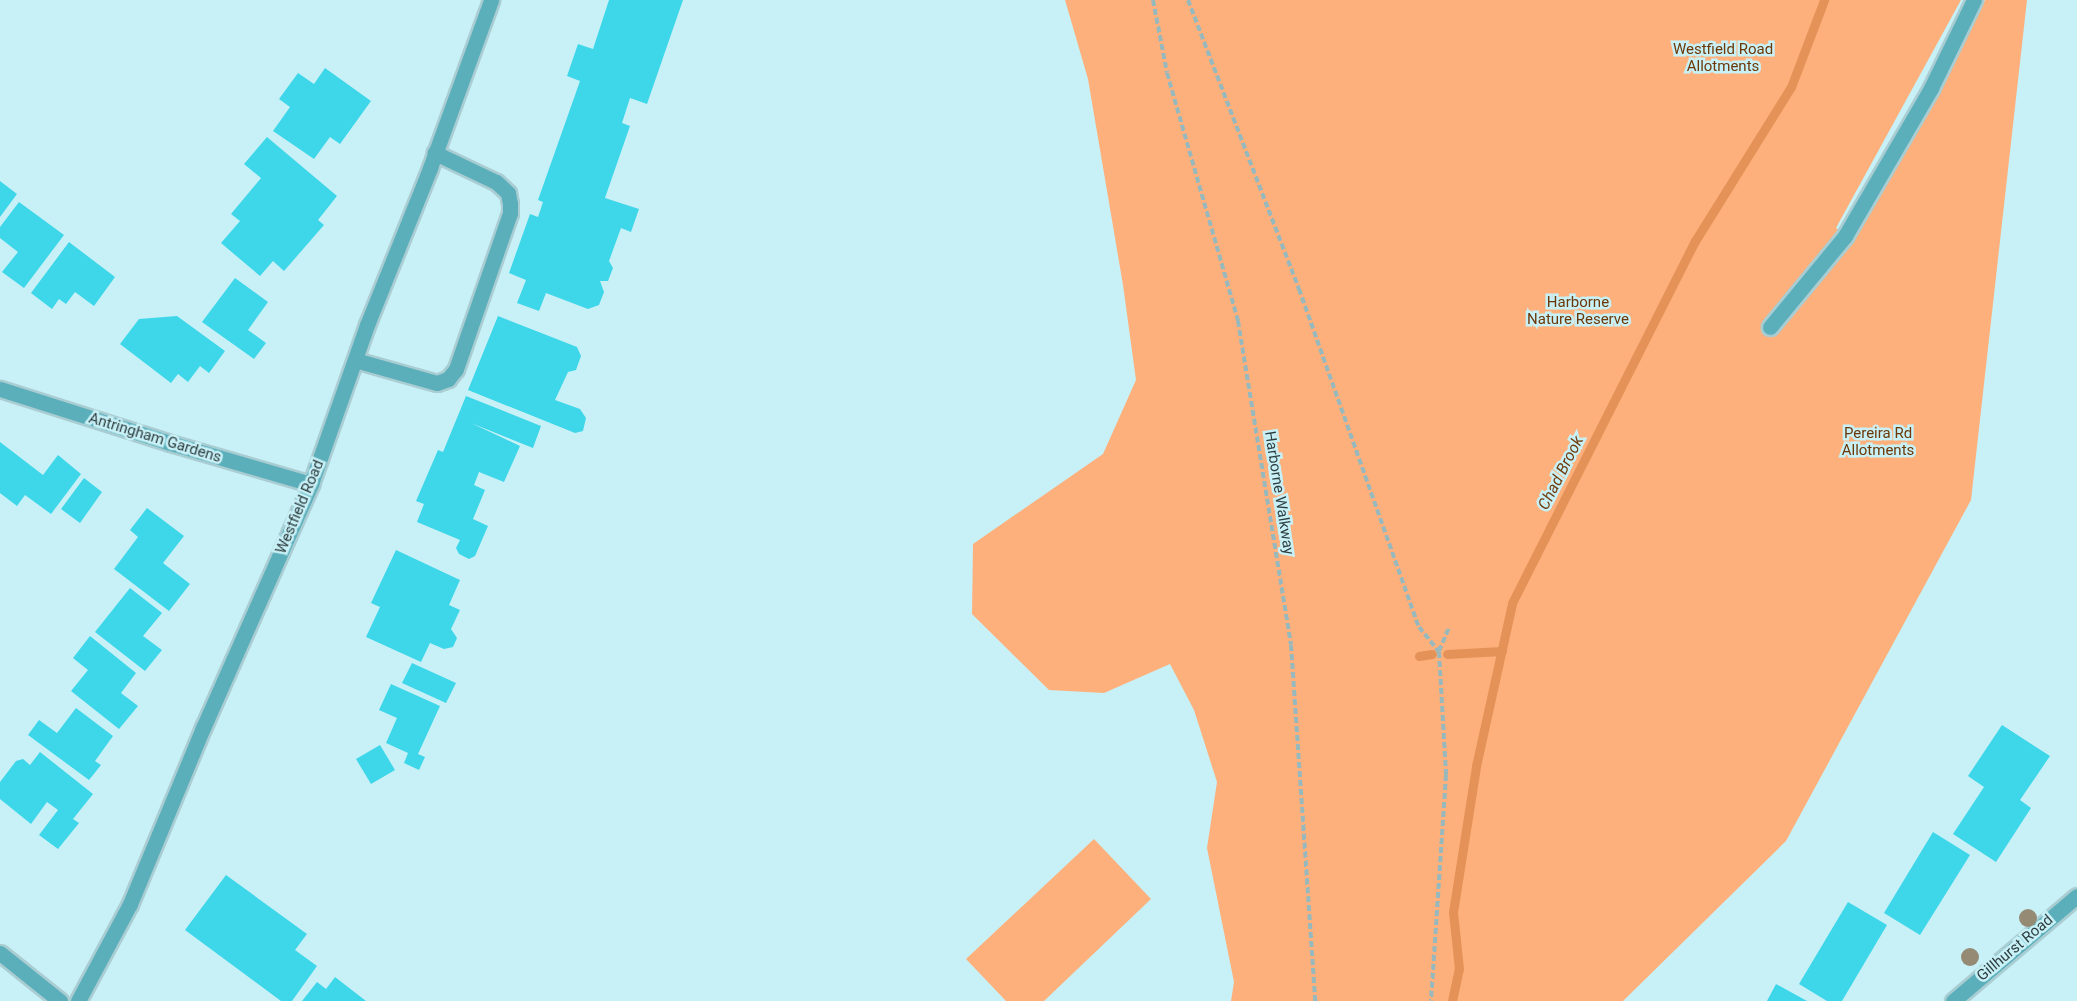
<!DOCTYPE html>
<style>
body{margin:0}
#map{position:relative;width:2077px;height:1001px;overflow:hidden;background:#c8f1f7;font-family:Roboto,sans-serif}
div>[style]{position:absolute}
.green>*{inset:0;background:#fdb07b}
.stream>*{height:9px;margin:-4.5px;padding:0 4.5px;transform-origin:4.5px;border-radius:4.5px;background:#e49257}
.building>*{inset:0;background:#3ed6e9}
.path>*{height:4px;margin-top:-2px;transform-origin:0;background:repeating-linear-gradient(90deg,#97b8bd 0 6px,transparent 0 9px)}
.roads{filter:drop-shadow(2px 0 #a9cdd2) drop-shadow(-2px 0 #a9cdd2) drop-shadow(0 2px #a9cdd2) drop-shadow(0 -2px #a9cdd2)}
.service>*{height:15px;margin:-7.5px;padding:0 7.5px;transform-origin:7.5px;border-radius:7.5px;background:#5bafbb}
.minor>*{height:15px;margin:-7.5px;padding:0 7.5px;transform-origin:7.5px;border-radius:7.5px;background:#5bafbb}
.tertiary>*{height:15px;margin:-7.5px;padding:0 7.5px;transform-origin:7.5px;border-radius:7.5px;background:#5bafbb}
.trees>*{width:18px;height:18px;margin:-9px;border-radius:50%;background:#958b74}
span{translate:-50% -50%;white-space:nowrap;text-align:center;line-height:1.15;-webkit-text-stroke:5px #c8f1f7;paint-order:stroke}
.park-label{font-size:15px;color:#6c3808}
.street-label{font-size:15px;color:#2e3e40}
.water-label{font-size:16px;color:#723d10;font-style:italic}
</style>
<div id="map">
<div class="green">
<div style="clip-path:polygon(1065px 0,1961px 0,1836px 228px,1851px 240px,1985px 0,2027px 0,1971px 500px,1786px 841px,1623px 1001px,1231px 1001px,1234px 982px,1207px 848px,1217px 782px,1194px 710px,1170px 664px,1104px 693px,1049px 690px,972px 614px,973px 544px,1103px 454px,1136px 380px,1123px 285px,1088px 79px)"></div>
<div style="clip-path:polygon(1094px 839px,1151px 899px,1044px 1001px,1006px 1001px,966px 959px)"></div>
</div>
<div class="stream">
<div style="left:1447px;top:654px;width:55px;rotate:-3.1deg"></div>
<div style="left:1419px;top:656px;width:13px;rotate:-9deg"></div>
<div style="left:1452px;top:1001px;width:33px;rotate:-78deg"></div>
<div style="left:1459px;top:969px;width:57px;rotate:-96deg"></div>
<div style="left:1453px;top:912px;width:148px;rotate:-81deg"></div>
<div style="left:1476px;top:766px;width:167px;rotate:-77.5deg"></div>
<div style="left:1512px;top:603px;width:406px;rotate:-63.2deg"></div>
<div style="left:1695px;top:241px;width:181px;rotate:-58.1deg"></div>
<div style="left:1791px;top:87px;width:93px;rotate:-69.2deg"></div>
</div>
<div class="building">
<div style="clip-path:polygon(609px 0,683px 0,647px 104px,630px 98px,622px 123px,630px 126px,605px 198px,639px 209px,631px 232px,621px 228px,609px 261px,613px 268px,608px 281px,600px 281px,604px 292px,599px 305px,588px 309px,546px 293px,539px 311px,517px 303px,526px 280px,509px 273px,530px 214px,538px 217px,543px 202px,538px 200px,580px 81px,567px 76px,578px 44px,593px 49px)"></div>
<div style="clip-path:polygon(325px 68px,371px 101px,340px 144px,330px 137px,314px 159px,273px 131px,290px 107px,279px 99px,298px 73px,314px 84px)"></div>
<div style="clip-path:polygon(267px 137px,337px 196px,318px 220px,324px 225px,284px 271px,273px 261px,260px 276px,221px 243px,240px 221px,231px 214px,261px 178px,244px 164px)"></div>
<div style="clip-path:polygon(0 181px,17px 194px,0 217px)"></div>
<div style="clip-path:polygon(19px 202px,64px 235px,24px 288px,2px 272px,18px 252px,0 238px,0 227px)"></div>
<div style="clip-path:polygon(69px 242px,115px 277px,94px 306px,75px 292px,66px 304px,59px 299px,52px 309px,31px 293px)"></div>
<div style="clip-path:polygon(235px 278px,268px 302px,248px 330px,266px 343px,254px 359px,202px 322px)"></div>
<div style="clip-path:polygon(177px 316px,225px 351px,209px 373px,200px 366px,188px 382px,178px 374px,171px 383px,120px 344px,139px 319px)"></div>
<div style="clip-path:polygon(498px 316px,577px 347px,581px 356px,576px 370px,568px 372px,555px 400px,580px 409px,586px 418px,583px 431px,575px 433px,468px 390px)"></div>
<div style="clip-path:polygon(466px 396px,541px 426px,533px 448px,471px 423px,520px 446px,504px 482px,479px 472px,474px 485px,485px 490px,473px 519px,488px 526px,475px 556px,469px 559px,459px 554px,456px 548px,460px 540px,417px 522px,424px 504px,416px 501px,438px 450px,443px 452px)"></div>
<div style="clip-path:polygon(0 442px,43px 475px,58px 455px,81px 474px,51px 514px,25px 495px,17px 506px,0 493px)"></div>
<div style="clip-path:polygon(84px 478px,102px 492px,80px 523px,61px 509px)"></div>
<div style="clip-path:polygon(147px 508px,184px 536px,163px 563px,190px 584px,169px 611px,114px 569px,138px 537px,130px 530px)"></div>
<div style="clip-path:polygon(396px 550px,460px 580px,449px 605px,460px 610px,451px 629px,457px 638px,453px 647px,444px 649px,430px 643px,421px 662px,366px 637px,380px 607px,371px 603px)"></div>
<div style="clip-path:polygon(130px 588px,162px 613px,143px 636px,162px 650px,145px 671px,95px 632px)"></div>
<div style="clip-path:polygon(90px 636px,136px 673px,121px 693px,138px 706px,119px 729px,71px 691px,88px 670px,73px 658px)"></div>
<div style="clip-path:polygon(412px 663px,456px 683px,446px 703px,402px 683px)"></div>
<div style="clip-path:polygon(391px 684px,440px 706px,418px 754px,425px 757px,419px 770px,404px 763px,408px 753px,386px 743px,397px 718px,379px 710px)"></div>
<div style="clip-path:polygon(76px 708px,113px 736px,95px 761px,101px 765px,89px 780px,28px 735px,39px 720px,57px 733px)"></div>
<div style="clip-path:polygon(2002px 725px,2050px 756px,2020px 800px,2031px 808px,1996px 862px,1953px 834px,1984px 787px,1968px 776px)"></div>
<div style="clip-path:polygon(380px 745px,395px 770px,371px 784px,356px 759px)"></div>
<div style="clip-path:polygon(40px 752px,93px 794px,73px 819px,79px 823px,58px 849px,39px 835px,58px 810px,47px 802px,31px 824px,0 799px,0 782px,16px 761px,23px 759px,30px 765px)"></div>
<div style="clip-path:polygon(1933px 832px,1970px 855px,1920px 935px,1884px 913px)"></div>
<div style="clip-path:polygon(226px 875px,307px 934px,295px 950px,317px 966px,292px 1001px,281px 1001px,185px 930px)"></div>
<div style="clip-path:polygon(1848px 902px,1887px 925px,1842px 1001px,1827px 1001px,1799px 984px)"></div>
<div style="clip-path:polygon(335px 977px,366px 1001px,302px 1001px,317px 982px,326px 989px)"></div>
<div style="clip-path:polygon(1776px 984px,1807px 1001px,1767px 1001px)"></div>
</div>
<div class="path">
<div style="left:1153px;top:0;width:74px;rotate:79.1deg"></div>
<div style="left:1167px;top:73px;width:258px;rotate:74deg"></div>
<div style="left:1238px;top:321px;width:328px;rotate:80.7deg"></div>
<div style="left:1291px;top:645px;width:357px;rotate:86.1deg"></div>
<div style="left:1188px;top:0;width:310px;rotate:69deg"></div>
<div style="left:1299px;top:289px;width:359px;rotate:70.5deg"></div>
<div style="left:1419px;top:627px;width:32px;rotate:51deg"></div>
<div style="left:1439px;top:652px;width:123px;rotate:86.7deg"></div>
<div style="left:1446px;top:775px;width:226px;rotate:93.8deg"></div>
<div style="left:1439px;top:651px;width:25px;rotate:-67deg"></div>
</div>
<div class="roads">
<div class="service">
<div style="left:1770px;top:327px;width:118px;rotate:-50.5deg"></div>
<div style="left:1845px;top:236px;width:171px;rotate:-59.8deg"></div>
<div style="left:1931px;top:88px;width:98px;rotate:-64deg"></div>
<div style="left:355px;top:360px;width:85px;rotate:15.7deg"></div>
<div style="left:437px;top:383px;width:12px;rotate:-20deg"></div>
<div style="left:448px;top:379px;width:13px;rotate:-51deg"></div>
<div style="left:456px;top:369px;width:165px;rotate:-70.9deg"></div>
<div style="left:510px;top:213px;width:9px;rotate:-90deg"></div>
<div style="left:510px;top:204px;width:11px;rotate:-100deg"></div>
<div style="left:508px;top:193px;width:16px;rotate:-137deg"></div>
<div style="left:496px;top:182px;width:68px;rotate:-154.6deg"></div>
</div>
<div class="minor">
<div style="left:0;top:389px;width:178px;rotate:17.6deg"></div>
<div style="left:170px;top:443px;width:147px;rotate:16.2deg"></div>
<div style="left:78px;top:1001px;width:110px;rotate:-61.8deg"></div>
<div style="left:130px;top:904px;width:191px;rotate:-67.5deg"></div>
<div style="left:203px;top:728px;width:267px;rotate:-66.1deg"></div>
<div style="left:311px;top:484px;width:169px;rotate:-70.6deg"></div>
<div style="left:367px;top:325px;width:169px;rotate:-68.1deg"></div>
<div style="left:430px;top:168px;width:179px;rotate:-70deg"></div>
</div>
<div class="tertiary">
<div style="left:0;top:953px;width:77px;rotate:38.7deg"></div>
<div style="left:1953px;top:1001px;width:162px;rotate:-40.3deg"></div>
</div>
</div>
<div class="trees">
<div style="left:2028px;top:918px"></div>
<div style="left:1970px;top:957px"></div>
</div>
<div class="park-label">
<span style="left:1723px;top:58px">Westfield Road<br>Allotments</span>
<span style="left:1578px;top:311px">Harborne<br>Nature Reserve</span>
<span style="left:1878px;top:442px">Pereira Rd<br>Allotments</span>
</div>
<div class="street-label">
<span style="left:155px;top:438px;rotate:17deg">Antringham Gardens</span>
<span style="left:1279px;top:493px;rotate:81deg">Harborne Walkway</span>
<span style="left:300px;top:507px;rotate:-67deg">Westfield Road</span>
<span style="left:2015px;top:948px;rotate:-40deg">Gillhurst Road</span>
</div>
<div class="water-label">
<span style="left:1561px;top:473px;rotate:-63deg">Chad Brook</span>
</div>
</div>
